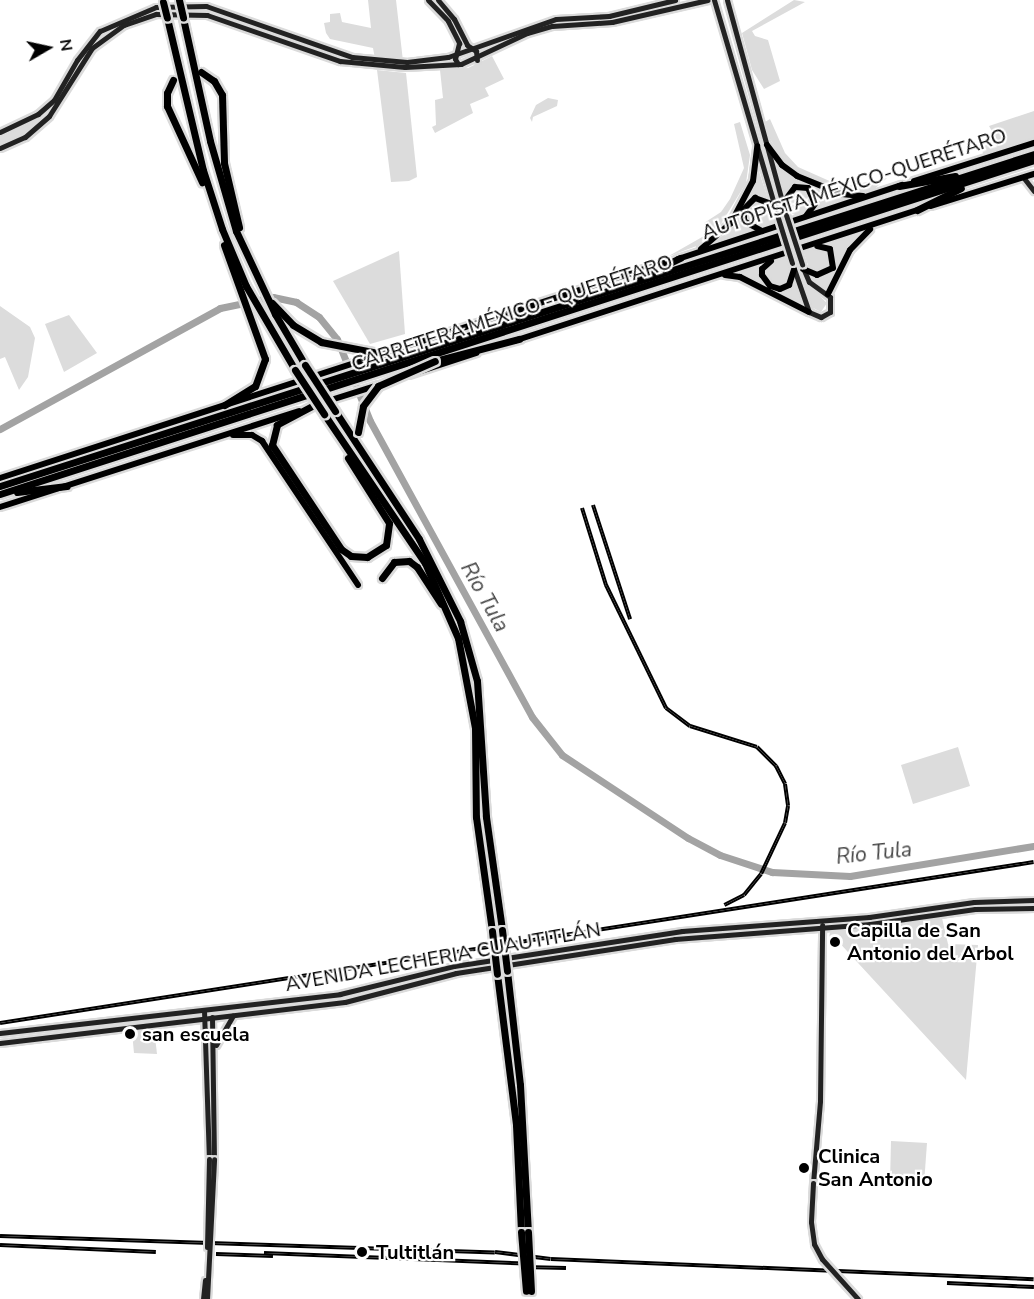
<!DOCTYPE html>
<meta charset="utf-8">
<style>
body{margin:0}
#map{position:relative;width:1034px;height:1299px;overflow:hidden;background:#fff;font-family:"Nunito Sans",sans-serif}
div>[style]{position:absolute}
.green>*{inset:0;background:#dcdcdc}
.round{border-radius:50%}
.river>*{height:7px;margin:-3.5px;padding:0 3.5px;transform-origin:3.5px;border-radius:3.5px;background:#a3a3a3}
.roads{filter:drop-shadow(2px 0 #dbdbdb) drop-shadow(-2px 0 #dbdbdb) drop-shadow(0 2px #dbdbdb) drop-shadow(0 -2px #dbdbdb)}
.secondary>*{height:5px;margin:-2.5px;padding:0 2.5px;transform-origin:2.5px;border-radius:2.5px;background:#222}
.primary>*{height:6px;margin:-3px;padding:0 3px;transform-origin:3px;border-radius:3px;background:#000}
.highway>*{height:7px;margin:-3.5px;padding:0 3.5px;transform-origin:3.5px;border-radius:3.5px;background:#000}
.rail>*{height:4px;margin-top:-2px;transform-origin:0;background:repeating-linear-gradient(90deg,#fff 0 4.5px,#000 0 9px);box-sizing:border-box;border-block:2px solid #000}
.bridges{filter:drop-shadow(2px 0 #dbdbdb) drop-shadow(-2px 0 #dbdbdb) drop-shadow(0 2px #dbdbdb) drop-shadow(0 -2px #dbdbdb)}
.secondary-bridge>*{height:5px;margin:-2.5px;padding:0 2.5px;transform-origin:2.5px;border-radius:2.5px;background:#222}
.highway-bridge>*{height:7px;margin:-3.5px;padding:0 3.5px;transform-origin:3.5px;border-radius:3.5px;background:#000}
.dots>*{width:16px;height:16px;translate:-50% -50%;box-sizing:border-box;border:3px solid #fff;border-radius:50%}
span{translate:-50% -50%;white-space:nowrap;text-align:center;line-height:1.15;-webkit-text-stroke:4.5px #fff;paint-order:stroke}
.street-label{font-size:20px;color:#000}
.poi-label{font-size:20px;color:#000;font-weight:700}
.left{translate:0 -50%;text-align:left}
.water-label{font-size:21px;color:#444;font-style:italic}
.north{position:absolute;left:18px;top:18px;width:60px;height:60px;-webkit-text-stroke:4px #fff;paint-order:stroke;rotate:81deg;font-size:16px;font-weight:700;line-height:24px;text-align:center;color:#000}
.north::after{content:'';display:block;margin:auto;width:21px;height:27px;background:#000;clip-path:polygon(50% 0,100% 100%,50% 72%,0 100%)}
</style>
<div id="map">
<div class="green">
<div style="clip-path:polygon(368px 0,396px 0,403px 61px,375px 59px,373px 48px,330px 39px,326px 33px,324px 23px,330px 22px,330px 14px,340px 13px,342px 22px,371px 28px)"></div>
<div style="clip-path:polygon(794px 0,805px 2px,752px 31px,755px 36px,768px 40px,780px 81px,764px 89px,752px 70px,742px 33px)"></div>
<div style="clip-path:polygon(725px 28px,800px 268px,805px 282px,827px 303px,821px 312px,809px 306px)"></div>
<div style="clip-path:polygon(492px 56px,504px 79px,485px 88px,489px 96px,470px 104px,473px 113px,435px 133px,432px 127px,436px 125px,435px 100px,443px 98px,440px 70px,468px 68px)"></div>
<div style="clip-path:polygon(377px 70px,406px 73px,417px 177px,409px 181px,391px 182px)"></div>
<div style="clip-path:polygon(548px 98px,558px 100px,557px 106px,533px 117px,532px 122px,530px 118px,536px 105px)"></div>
<div style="clip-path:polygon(1034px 111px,1034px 138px,983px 155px,982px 147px,997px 140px,989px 126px)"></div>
<div style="clip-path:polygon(44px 112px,47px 115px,35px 128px,0 147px,0 133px)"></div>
<div style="clip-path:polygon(770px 119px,785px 153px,798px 167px,843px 187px,887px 178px,871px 192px,842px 192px,789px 168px,770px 139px,765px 122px)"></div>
<div style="clip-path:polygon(740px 122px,750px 155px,746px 183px,716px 232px,702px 244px,667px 257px,704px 236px,708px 230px,704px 223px,721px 212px,730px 199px,744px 168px,734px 124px)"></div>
<div style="clip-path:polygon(771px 155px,791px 175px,849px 200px,813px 212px,818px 198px,814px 191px,797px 184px,784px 195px)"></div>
<div style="clip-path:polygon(757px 165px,768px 199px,757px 196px,747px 199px,739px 217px,749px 231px,716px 241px,732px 223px)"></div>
<div class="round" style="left:787px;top:190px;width:26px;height:26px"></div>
<div style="clip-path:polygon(755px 200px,767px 203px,776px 224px,761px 229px,747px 220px,745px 210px)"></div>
<div style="clip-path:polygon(863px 232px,843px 257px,827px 289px,812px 280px,809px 274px,825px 277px,836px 267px,835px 252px,823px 245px)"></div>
<div style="clip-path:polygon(814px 248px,827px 251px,831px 266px,816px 273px,809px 268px,803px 251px)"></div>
<div style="clip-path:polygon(399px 251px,405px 334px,370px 344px,333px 281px)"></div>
<div style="clip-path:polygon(787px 256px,791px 271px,787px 284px,781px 287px,767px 282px,764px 270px,769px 263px)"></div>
<div style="clip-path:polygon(761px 265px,761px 281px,768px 287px,791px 286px,795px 281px,804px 308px,733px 274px)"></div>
<div style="clip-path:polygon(0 306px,30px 327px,35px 338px,28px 377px,19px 390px,5px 357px,0 359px)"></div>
<div style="clip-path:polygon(69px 315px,97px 353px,64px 372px,45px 324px)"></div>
<div style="clip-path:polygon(958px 747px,970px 786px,913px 804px,901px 765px)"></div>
<div style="clip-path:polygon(942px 918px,948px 944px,978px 945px,966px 1080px,835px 938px,829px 939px,830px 932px)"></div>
<div style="clip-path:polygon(154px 1028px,157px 1054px,134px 1053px,132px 1032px)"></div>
<div style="clip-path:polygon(891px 1141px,927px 1143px,924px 1184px,890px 1182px)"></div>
</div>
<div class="river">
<div style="left:0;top:429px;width:251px;rotate:-28.8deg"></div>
<div style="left:220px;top:308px;width:54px;rotate:-11.7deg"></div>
<div style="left:273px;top:297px;width:24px;rotate:12deg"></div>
<div style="left:296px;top:302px;width:27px;rotate:33deg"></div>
<div style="left:319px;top:317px;width:28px;rotate:51deg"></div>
<div style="left:337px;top:339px;width:88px;rotate:68.1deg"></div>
<div style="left:370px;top:421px;width:337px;rotate:61.3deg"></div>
<div style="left:532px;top:717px;width:48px;rotate:51.7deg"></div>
<div style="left:562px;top:755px;width:151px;rotate:33.4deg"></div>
<div style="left:688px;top:838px;width:36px;rotate:28deg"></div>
<div style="left:720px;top:855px;width:55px;rotate:18.1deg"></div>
<div style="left:772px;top:872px;width:78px;rotate:2.9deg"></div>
<div style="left:850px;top:876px;width:186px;rotate:-9.3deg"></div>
</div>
<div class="roads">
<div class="secondary">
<div style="left:428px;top:0;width:29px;rotate:46deg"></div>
<div style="left:448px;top:21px;width:25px;rotate:63deg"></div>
<div style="left:459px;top:43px;width:16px;rotate:104deg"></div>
<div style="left:455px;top:59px;width:6px;rotate:59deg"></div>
<div style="left:438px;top:0;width:25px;rotate:50deg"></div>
<div style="left:454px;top:19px;width:29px;rotate:63deg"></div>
<div style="left:467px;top:45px;width:11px;rotate:34deg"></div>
<div style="left:476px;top:51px;width:9px;rotate:84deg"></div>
<div style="left:714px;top:0;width:227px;rotate:73.6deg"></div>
<div style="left:727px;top:0;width:223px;rotate:74.7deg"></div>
<div style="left:0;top:132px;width:42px;rotate:-25.3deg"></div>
<div style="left:38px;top:114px;width:21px;rotate:-41deg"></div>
<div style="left:54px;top:100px;width:46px;rotate:-60.1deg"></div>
<div style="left:77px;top:60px;width:37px;rotate:-52deg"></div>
<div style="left:100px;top:31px;width:61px;rotate:-23.2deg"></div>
<div style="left:156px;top:7px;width:50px;rotate:-1.1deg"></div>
<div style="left:206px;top:6px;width:155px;rotate:19.3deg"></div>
<div style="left:352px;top:57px;width:55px;rotate:5.2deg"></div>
<div style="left:407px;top:62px;width:41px;rotate:-7deg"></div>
<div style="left:448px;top:57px;width:114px;rotate:-19.4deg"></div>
<div style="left:556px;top:19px;width:53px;rotate:-3.2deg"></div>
<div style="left:609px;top:16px;width:68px;rotate:-13.6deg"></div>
<div style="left:0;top:148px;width:27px;rotate:-24deg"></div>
<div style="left:25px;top:137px;width:32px;rotate:-41deg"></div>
<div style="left:49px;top:116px;width:80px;rotate:-57.7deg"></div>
<div style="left:92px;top:48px;width:39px;rotate:-36deg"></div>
<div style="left:124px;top:25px;width:34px;rotate:-19deg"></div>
<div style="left:156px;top:14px;width:51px;rotate:1.1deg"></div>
<div style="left:207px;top:15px;width:141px;rotate:19.1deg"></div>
<div style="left:340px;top:61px;width:65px;rotate:5.3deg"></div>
<div style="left:405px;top:67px;width:56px;rotate:-3.1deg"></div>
<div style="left:461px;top:64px;width:73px;rotate:-25.2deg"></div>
<div style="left:527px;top:33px;width:26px;rotate:-16deg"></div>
<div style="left:552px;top:26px;width:60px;rotate:-3.8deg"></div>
<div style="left:612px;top:22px;width:98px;rotate:-13deg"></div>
<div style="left:1023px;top:177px;width:18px;rotate:52deg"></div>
<div style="left:792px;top:263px;width:52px;rotate:70.9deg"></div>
<div style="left:809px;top:312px;width:13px;rotate:23deg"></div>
<div style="left:821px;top:317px;width:10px;rotate:-29deg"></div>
<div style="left:830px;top:312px;width:15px;rotate:-90deg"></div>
<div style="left:830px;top:297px;width:26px;rotate:-144deg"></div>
<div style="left:809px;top:282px;width:15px;rotate:-113deg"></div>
<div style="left:204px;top:1010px;width:149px;rotate:88.1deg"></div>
<div style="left:212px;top:1017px;width:142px;rotate:89.2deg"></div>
<div style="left:0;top:1033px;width:342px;rotate:-6.5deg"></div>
<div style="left:340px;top:994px;width:117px;rotate:-13.8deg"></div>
<div style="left:454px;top:966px;width:231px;rotate:-8.7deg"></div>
<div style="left:682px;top:931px;width:188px;rotate:-4.3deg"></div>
<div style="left:869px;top:917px;width:106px;rotate:-8.1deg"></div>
<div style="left:974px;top:902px;width:60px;rotate:-1.9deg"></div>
<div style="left:0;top:1043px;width:347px;rotate:-6.8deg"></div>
<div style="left:345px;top:1002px;width:115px;rotate:-14.6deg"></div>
<div style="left:456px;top:973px;width:222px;rotate:-8.8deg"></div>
<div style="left:675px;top:939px;width:196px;rotate:-4.4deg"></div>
<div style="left:870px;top:924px;width:106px;rotate:-8.1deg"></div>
<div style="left:975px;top:909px;width:59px;rotate:-1deg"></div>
<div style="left:216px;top:1045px;width:34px;rotate:-60deg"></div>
<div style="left:813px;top:1183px;width:82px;rotate:-85.1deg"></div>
<div style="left:820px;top:1101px;width:176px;rotate:-89.3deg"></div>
</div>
<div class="primary">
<div style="left:767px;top:145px;width:25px;rotate:53deg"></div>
<div style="left:782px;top:165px;width:19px;rotate:36deg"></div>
<div style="left:797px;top:176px;width:48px;rotate:22.2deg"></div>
<div style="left:841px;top:194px;width:22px;rotate:5deg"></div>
<div style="left:914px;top:181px;width:126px;rotate:-17.6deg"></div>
<div style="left:783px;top:203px;width:20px;rotate:-53deg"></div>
<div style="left:795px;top:187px;width:13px;rotate:4deg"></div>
<div style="left:808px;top:188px;width:17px;rotate:66deg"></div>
<div style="left:815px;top:204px;width:15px;rotate:127deg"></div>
<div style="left:931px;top:206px;width:108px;rotate:-17.3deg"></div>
<div style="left:762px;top:231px;width:21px;rotate:-151deg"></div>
<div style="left:744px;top:221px;width:12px;rotate:-90deg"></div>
<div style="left:744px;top:209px;width:16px;rotate:-45deg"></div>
<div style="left:755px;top:198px;width:20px;rotate:20deg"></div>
<div style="left:701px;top:249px;width:40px;rotate:-41deg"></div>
<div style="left:731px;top:223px;width:47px;rotate:-62.4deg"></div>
<div style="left:753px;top:181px;width:35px;rotate:-83deg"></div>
<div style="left:678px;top:259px;width:236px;rotate:-18.3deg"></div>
<div style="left:771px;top:261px;width:12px;rotate:138deg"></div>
<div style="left:762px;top:269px;width:6px;rotate:90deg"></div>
<div style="left:762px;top:275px;width:14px;rotate:54deg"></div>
<div style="left:770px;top:286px;width:10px;rotate:17deg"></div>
<div style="left:780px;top:289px;width:10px;rotate:-24deg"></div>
<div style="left:789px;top:285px;width:16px;rotate:-72deg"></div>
<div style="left:803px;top:269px;width:15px;rotate:23deg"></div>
<div style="left:817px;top:275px;width:17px;rotate:-24deg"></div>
<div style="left:833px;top:268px;width:19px;rotate:-99deg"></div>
<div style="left:830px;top:249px;width:13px;rotate:-167deg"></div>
<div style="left:725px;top:275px;width:15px;rotate:8deg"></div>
<div style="left:740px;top:277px;width:77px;rotate:26.9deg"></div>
<div style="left:828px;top:294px;width:49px;rotate:-63.4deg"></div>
<div style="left:850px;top:250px;width:29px;rotate:-46deg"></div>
<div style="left:514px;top:341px;width:428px;rotate:-18deg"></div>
<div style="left:409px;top:375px;width:71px;rotate:-18.2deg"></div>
<div style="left:315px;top:405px;width:67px;rotate:-17.4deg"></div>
<div style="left:233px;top:435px;width:19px"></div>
<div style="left:252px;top:435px;width:12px;rotate:31deg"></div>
<div style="left:262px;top:441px;width:173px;rotate:56.3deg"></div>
<div style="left:0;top:478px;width:697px;rotate:-17.97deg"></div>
<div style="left:0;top:507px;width:314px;rotate:-17.8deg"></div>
</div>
<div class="highway">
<div style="left:167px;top:18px;width:156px;rotate:76.7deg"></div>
<div style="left:203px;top:170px;width:62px;rotate:72.1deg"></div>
<div style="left:222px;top:229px;width:62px;rotate:67.2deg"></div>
<div style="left:246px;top:286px;width:97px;rotate:59.7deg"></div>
<div style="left:183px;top:18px;width:126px;rotate:77.6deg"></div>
<div style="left:210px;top:141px;width:94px;rotate:73.9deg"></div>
<div style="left:236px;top:231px;width:92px;rotate:64.8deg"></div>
<div style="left:275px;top:314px;width:59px;rotate:59.5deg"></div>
<div style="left:201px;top:72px;width:16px;rotate:35deg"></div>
<div style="left:214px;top:81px;width:16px;rotate:60deg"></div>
<div style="left:222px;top:95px;width:68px;rotate:88.3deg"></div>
<div style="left:224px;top:163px;width:66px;rotate:76.8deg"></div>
<div style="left:173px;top:80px;width:14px;rotate:115deg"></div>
<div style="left:167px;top:93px;width:13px;rotate:90deg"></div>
<div style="left:167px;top:106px;width:84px;rotate:65.3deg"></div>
<div style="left:899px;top:186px;width:57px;rotate:-10.1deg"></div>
<div style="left:917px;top:210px;width:49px;rotate:-26.6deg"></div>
<div style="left:224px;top:245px;width:121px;rotate:70.2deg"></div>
<div style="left:265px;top:359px;width:29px;rotate:110deg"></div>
<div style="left:255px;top:386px;width:36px;rotate:148deg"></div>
<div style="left:636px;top:279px;width:49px;rotate:-25.5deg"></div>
<div style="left:272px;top:303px;width:30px;rotate:46deg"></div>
<div style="left:293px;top:325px;width:33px;rotate:31deg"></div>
<div style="left:321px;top:342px;width:63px;rotate:11deg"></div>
<div style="left:435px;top:361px;width:87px;rotate:-14.7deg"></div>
<div style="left:312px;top:406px;width:40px;rotate:152deg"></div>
<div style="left:277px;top:425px;width:21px;rotate:104deg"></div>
<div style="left:272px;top:445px;width:125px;rotate:56.4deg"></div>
<div style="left:341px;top:549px;width:12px;rotate:35deg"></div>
<div style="left:351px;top:556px;width:16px;rotate:4deg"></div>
<div style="left:367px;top:557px;width:22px;rotate:-32deg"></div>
<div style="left:386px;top:545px;width:22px;rotate:-82deg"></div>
<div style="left:389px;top:523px;width:77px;rotate:-122.2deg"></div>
<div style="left:335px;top:411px;width:153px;rotate:56.7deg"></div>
<div style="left:419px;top:539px;width:92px;rotate:63.4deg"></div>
<div style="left:460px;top:621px;width:62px;rotate:74.2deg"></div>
<div style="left:477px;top:681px;width:136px;rotate:86.2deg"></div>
<div style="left:486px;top:817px;width:114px;rotate:81.9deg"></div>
<div style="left:324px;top:414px;width:180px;rotate:55.9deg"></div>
<div style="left:425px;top:563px;width:82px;rotate:66.3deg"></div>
<div style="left:458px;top:638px;width:92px;rotate:79.3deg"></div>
<div style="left:475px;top:728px;width:89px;rotate:89.4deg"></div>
<div style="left:476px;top:817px;width:115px;rotate:82deg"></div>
<div style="left:0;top:486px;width:1086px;rotate:-17.8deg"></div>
<div style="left:17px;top:492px;width:50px;rotate:-6.8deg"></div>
<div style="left:0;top:494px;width:1087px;rotate:-17.9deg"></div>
<div style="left:382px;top:578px;width:20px;rotate:-53deg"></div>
<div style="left:394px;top:562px;width:15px;rotate:-4deg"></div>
<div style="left:409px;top:561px;width:10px;rotate:37deg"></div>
<div style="left:417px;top:567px;width:44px;rotate:57deg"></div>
<div style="left:507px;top:971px;width:115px;rotate:83.5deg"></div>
<div style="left:520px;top:1085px;width:147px;rotate:86.9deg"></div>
<div style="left:497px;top:974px;width:152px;rotate:82.8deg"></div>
<div style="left:516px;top:1125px;width:107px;rotate:87.3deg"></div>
</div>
</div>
<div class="rail">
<div style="left:593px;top:505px;width:120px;rotate:72deg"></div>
<div style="left:582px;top:508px;width:81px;rotate:72.7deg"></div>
<div style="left:606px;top:585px;width:137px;rotate:64deg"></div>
<div style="left:666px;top:708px;width:30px;rotate:37deg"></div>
<div style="left:690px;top:726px;width:70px;rotate:17.4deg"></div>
<div style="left:757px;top:747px;width:27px;rotate:45deg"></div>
<div style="left:776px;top:766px;width:20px;rotate:63deg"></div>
<div style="left:785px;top:784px;width:22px;rotate:82deg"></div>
<div style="left:788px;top:806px;width:17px;rotate:100deg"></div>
<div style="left:785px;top:823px;width:56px;rotate:115.2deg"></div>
<div style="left:761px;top:874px;width:27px;rotate:129deg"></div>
<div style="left:744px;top:895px;width:22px;rotate:153deg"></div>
<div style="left:0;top:1023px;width:1046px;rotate:-8.85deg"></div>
<div style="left:0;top:1236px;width:495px;rotate:1.9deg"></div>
<div style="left:495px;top:1252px;width:56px;rotate:7.1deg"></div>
<div style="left:551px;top:1259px;width:483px;rotate:2.4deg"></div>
<div style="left:0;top:1245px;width:156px;rotate:2.6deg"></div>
<div style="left:264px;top:1253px;width:269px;rotate:2.3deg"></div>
<div style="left:216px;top:1254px;width:57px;rotate:2deg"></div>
<div style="left:524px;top:1267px;width:42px;rotate:1.4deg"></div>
<div style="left:947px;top:1283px;width:87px;rotate:2.6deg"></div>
</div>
<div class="bridges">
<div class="secondary-bridge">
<div style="left:786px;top:215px;width:52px;rotate:71.9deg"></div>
<div style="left:778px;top:218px;width:47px;rotate:72.7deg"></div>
<div style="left:813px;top:1183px;width:39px;rotate:93deg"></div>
<div style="left:811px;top:1222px;width:22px;rotate:82deg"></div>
<div style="left:814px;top:1244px;width:17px;rotate:62deg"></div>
<div style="left:822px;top:1259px;width:54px;rotate:48deg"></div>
<div style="left:207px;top:1247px;width:88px;rotate:-88.7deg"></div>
<div style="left:203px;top:1299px;width:19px;rotate:-84deg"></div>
<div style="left:207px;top:1299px;width:140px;rotate:-87.1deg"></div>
</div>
<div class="highway-bridge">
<div style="left:179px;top:0;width:18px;rotate:77deg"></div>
<div style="left:163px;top:2px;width:16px;rotate:76deg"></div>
<div style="left:305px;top:365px;width:55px;rotate:56.9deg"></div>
<div style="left:295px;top:370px;width:53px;rotate:56.6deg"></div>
<div style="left:358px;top:432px;width:26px;rotate:-79deg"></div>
<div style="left:363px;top:406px;width:25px;rotate:-53deg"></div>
<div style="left:378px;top:386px;width:62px;rotate:-23.7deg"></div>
<div style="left:502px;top:930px;width:41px;rotate:83deg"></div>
<div style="left:492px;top:931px;width:43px;rotate:83.4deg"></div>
<div style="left:521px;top:1232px;width:59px;rotate:85.2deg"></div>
<div style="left:528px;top:1232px;width:59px;rotate:87.1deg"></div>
</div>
</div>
<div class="dots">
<div style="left:835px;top:942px;background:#000"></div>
<div style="left:130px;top:1034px;background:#000"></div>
<div style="left:804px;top:1168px;background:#000"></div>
<div style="left:362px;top:1252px;background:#000"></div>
</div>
<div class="street-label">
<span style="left:854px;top:184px;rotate:-18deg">AUTOPISTA MÉXICO-QUERÉTARO</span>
<span style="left:512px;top:313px;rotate:-18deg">CARRETERA MÉXICO - QUERÉTARO</span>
<span style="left:443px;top:957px;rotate:-10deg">AVENIDA LECHERIA CUAUTITLÁN</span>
</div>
<div class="poi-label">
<span class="left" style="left:847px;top:942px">Capilla de San<br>Antonio del Arbol</span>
<span class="left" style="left:142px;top:1034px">san escuela</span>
<span class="left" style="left:818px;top:1168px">Clinica<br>San Antonio</span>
<span class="left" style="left:376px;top:1252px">Tultitlán</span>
</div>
<div class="water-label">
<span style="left:485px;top:597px;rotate:61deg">Río Tula</span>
<span style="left:874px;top:853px;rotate:-6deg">Río Tula</span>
</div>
<div class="north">N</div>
</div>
